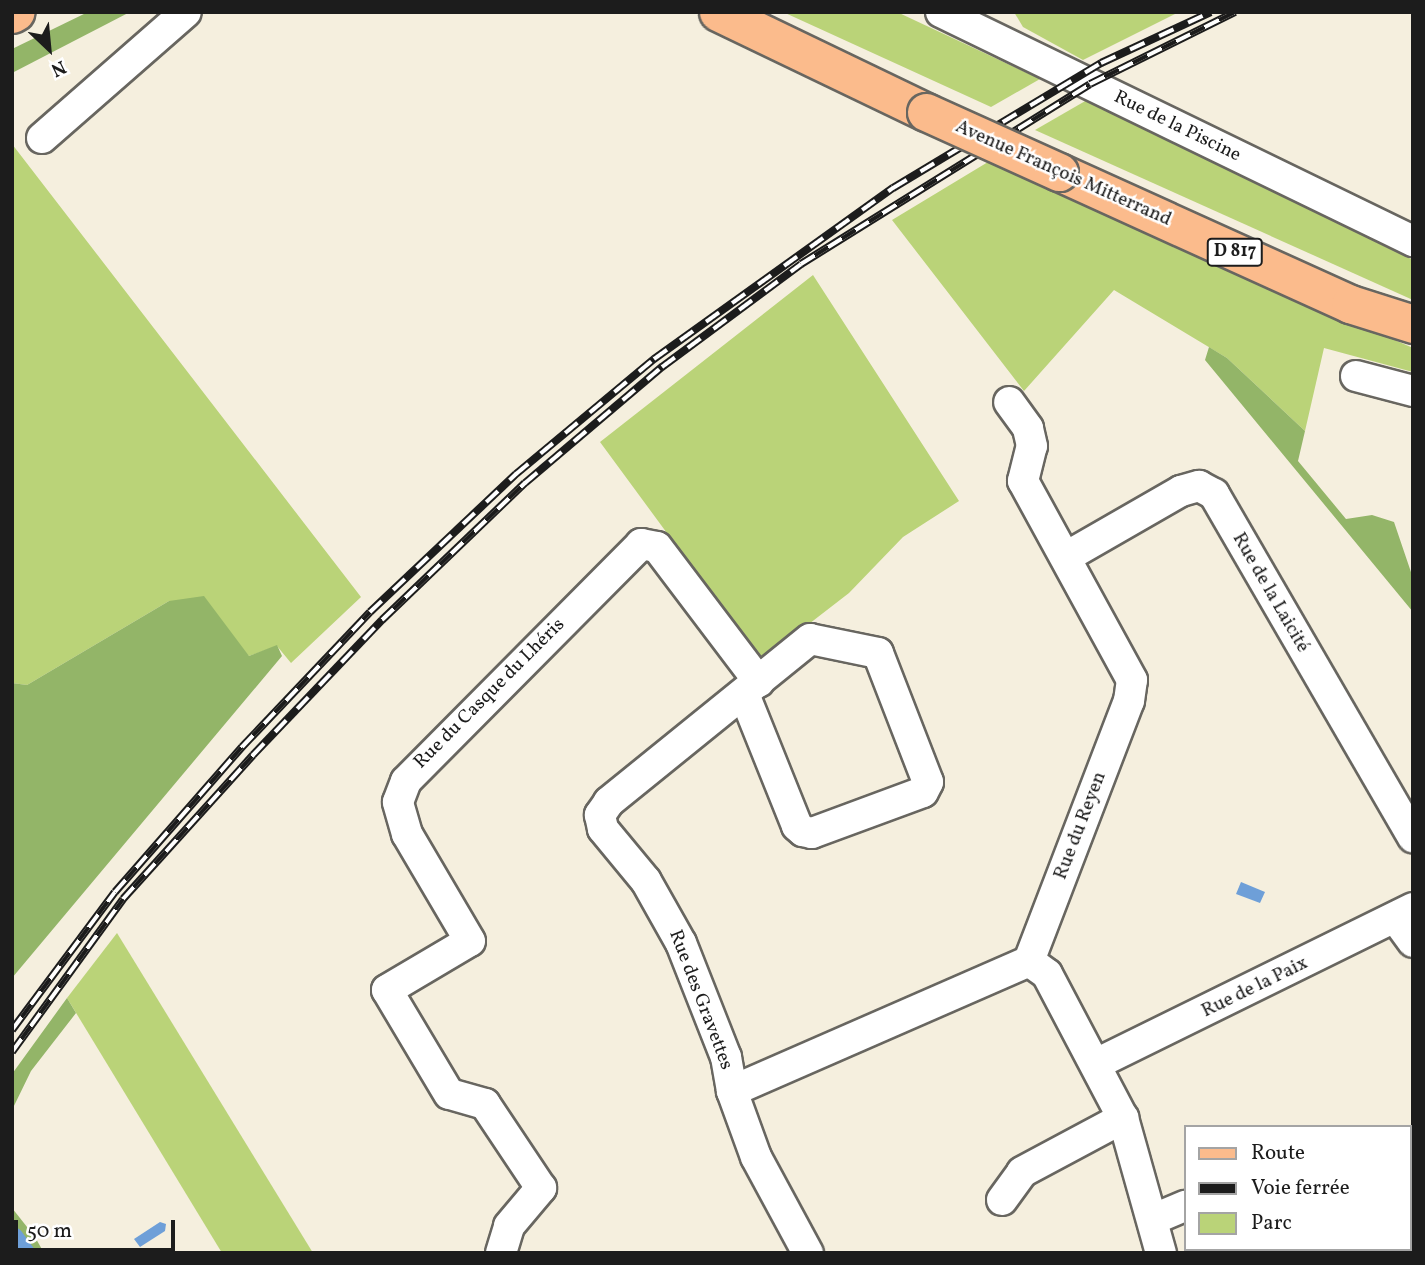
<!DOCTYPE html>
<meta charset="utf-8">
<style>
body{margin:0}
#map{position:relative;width:1425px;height:1265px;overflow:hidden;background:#f5efde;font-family:Vollkorn,serif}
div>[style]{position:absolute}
.green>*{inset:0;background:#bad378}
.forest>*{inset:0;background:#93b568}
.water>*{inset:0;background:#6e9fd8}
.canal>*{height:23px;margin:-11.5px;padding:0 11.5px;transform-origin:11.5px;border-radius:11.5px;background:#6e9fd8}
.roads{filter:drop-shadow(2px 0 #686660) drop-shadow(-2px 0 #686660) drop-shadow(0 2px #686660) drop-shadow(0 -2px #686660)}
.minor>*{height:30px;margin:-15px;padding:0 15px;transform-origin:15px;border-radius:15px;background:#fff}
.major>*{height:37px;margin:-18.5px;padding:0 18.5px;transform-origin:18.5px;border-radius:18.5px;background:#fbbb8c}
.highway>*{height:38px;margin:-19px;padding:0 19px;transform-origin:19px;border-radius:19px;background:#fbbb8c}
.rail>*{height:8px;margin-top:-4px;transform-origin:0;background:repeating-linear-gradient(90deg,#fff 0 16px,#1c1c1c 0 32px);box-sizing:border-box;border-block:2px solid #1c1c1c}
.bridges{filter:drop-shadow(2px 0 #686660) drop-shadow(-2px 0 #686660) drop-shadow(0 2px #686660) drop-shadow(0 -2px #686660)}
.major-bridge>*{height:37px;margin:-18.5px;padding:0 18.5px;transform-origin:18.5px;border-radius:18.5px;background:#fbbb8c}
span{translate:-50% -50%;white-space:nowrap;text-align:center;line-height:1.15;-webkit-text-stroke:5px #fff;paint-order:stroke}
.shield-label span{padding:2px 5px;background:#fff;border:2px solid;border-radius:5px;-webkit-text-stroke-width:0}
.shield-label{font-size:18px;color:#1c1c1c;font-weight:700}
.street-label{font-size:19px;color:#1c1c1c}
.frame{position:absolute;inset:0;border:14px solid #1c1c1c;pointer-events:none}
.legend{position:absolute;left:1184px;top:1125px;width:228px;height:126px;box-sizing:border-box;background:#fff;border:2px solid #a4a4a4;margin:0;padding:9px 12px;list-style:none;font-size:21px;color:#1c1c1c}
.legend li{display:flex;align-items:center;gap:14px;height:35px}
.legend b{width:35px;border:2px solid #a4a4a4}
.north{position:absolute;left:14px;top:14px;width:70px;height:70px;-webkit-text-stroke:5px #fff;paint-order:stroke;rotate:154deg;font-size:19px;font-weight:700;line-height:28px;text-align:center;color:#1c1c1c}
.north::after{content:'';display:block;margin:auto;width:24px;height:32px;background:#1c1c1c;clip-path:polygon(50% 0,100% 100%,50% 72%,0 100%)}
.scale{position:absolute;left:14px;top:1220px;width:161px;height:32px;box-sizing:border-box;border:4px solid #1c1c1c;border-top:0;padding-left:9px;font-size:21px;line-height:24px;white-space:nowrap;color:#1c1c1c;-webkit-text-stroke:5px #fff;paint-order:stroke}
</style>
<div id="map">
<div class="green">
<div style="clip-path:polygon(783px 12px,897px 12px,1040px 79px,991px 107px)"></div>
<div style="clip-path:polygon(1014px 12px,1179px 12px,1083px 60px,1023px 27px)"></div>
<div style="clip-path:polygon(1087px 100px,1413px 260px,1413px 300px,1035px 130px)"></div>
<div style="clip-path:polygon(12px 144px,361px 597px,291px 663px,277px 646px,249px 656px,169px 601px,27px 685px,12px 683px)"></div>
<div style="clip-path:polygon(988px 162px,1413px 348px,1413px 372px,1324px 348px,1305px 431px,1227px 358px,1114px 290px,1024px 391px,892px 220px)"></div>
<div style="clip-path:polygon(813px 275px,959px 501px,903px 537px,849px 593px,761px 661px,600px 442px)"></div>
<div style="clip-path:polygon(117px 933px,313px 1253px,222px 1253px,67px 998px)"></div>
</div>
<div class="forest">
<div style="clip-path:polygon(88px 12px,130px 12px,12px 73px,12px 49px)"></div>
<div style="clip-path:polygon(1209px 347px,1227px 358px,1305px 431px,1298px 461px,1346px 519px,1372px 515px,1394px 522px,1413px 578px,1413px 612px,1205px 360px)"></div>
<div style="clip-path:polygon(204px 596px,249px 656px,277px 645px,282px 656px,12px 978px,12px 683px,27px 685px,169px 601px)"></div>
<div style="clip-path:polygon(67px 998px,76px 1013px,31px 1071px,12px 1110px,12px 1074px)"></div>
<div style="clip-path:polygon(12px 1208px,35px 1237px,44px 1253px,13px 1253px)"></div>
</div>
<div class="water">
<div style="clip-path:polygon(1241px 882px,1265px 892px,1260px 903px,1236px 894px)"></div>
<div style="clip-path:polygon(160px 1222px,166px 1224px,165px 1231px,140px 1247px,134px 1239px)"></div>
</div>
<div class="canal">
<div style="left:12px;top:1238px;width:19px;rotate:54deg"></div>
</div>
<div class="roads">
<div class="minor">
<div style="left:941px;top:12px;width:525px;rotate:25.88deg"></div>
<div style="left:42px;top:138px;width:191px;rotate:-41.2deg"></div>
<div style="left:1356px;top:376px;width:59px;rotate:14.7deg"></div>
<div style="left:1066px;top:557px;width:133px;rotate:-29.9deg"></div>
<div style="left:1181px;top:491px;width:19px;rotate:-16deg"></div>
<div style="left:1199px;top:486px;width:17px;rotate:28deg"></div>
<div style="left:1214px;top:494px;width:397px;rotate:59.9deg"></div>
<div style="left:744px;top:694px;width:142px;rotate:68.1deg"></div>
<div style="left:797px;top:826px;width:8px;rotate:40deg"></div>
<div style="left:803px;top:831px;width:9px;rotate:13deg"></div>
<div style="left:812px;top:833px;width:118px;rotate:-20.3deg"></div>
<div style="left:923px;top:792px;width:11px;rotate:-63deg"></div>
<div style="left:928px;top:782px;width:138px;rotate:-111.2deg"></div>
<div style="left:878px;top:653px;width:69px;rotate:-168.4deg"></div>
<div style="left:810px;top:639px;width:259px;rotate:141deg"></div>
<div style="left:609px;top:802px;width:16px;rotate:125deg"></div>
<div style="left:600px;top:815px;width:14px;rotate:78deg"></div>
<div style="left:603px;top:829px;width:67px;rotate:50.4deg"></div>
<div style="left:646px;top:881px;width:71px;rotate:60.6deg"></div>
<div style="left:681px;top:943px;width:123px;rotate:68.5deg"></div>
<div style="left:726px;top:1057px;width:35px;rotate:80deg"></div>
<div style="left:732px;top:1091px;width:70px;rotate:70deg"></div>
<div style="left:756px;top:1157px;width:109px;rotate:61.6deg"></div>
<div style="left:1397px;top:920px;width:27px;rotate:54deg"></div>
<div style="left:1029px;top:961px;width:22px;rotate:36deg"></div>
<div style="left:1047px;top:974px;width:163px;rotate:62.2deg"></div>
<div style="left:1123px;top:1118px;width:140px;rotate:74.3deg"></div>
<div style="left:1096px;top:1064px;width:353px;rotate:-26.2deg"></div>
<div style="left:732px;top:1091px;width:324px;rotate:-23.6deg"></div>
<div style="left:1029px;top:961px;width:279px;rotate:-69deg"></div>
<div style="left:1129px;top:701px;width:21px;rotate:-82deg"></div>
<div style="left:1132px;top:680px;width:227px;rotate:-118.7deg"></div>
<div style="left:1023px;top:481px;width:36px;rotate:-76deg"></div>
<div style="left:1032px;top:446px;width:18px;rotate:-103deg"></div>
<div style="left:1028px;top:428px;width:32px;rotate:-126deg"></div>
<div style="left:1002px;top:1200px;width:34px;rotate:-54deg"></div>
<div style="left:1022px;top:1172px;width:115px;rotate:-28.1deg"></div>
<div style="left:1154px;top:1219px;width:34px;rotate:-23deg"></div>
<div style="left:1392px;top:1249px;width:4px;rotate:63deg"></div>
<div style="left:501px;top:1253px;width:28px;rotate:-73deg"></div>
<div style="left:509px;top:1226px;width:50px;rotate:-49.9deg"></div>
<div style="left:541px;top:1188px;width:101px;rotate:-123.7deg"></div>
<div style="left:485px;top:1104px;width:37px;rotate:-164deg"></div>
<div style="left:449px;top:1094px;width:121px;rotate:-120.8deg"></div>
<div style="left:387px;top:990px;width:96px;rotate:-30.6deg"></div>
<div style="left:470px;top:941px;width:124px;rotate:-120.5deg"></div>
<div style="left:407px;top:834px;width:33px;rotate:-106deg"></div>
<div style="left:398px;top:802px;width:22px;rotate:-69deg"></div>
<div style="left:406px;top:781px;width:334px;rotate:-45.2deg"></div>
<div style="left:641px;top:544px;width:16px;rotate:11deg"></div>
<div style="left:657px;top:547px;width:169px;rotate:52.9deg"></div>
</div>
<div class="major">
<div style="left:718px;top:12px;width:231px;rotate:25.7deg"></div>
<div style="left:1059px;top:172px;width:320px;rotate:24.4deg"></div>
<div style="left:1350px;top:304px;width:66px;rotate:17.6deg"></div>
</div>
<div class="highway">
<div style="left:12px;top:14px;width:4px;rotate:-27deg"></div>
</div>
</div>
<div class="rail">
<div style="left:12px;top:1030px;width:172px;rotate:-53.3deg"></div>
<div style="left:115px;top:892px;width:193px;rotate:-48.8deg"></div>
<div style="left:242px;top:747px;width:186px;rotate:-46.5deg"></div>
<div style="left:370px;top:612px;width:201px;rotate:-43.4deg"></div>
<div style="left:516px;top:474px;width:180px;rotate:-39.8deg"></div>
<div style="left:654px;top:359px;width:294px;rotate:-35.6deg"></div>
<div style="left:893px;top:188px;width:243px;rotate:-31deg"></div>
<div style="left:1101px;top:63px;width:121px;rotate:-24.9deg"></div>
<div style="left:12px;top:1052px;width:189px;rotate:-54deg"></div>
<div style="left:123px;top:899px;width:194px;rotate:-47.9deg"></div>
<div style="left:253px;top:755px;width:187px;rotate:-46.3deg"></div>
<div style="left:382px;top:620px;width:198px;rotate:-43.8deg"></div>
<div style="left:525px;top:483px;width:180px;rotate:-40.3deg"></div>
<div style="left:662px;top:367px;width:173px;rotate:-36.5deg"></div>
<div style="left:801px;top:264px;width:340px;rotate:-31.9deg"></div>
<div style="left:1090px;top:84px;width:162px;rotate:-26.4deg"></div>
</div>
<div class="bridges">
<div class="major-bridge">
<div style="left:926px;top:112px;width:146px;rotate:24.3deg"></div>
</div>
</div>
<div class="shield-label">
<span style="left:1235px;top:252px">D 817</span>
</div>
<div class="street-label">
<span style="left:1177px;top:127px;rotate:26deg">Rue de la Piscine</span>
<span style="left:1063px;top:174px;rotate:24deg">Avenue François Mitterrand</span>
<span style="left:1270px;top:593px;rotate:60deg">Rue de la Laicité</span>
<span style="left:490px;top:694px;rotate:-45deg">Rue du Casque du Lhéris</span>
<span style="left:1081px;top:826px;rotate:-69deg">Rue du Reyen</span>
<span style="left:1255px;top:988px;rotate:-26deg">Rue de la Paix</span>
<span style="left:700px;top:1000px;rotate:69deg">Rue des Gravettes</span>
</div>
<div class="frame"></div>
<ul class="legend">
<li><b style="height:9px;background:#fbbb8c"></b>Route</li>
<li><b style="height:9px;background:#1c1c1c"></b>Voie ferrée</li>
<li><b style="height:19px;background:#bad378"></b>Parc</li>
</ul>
<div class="north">N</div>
<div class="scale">50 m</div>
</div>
